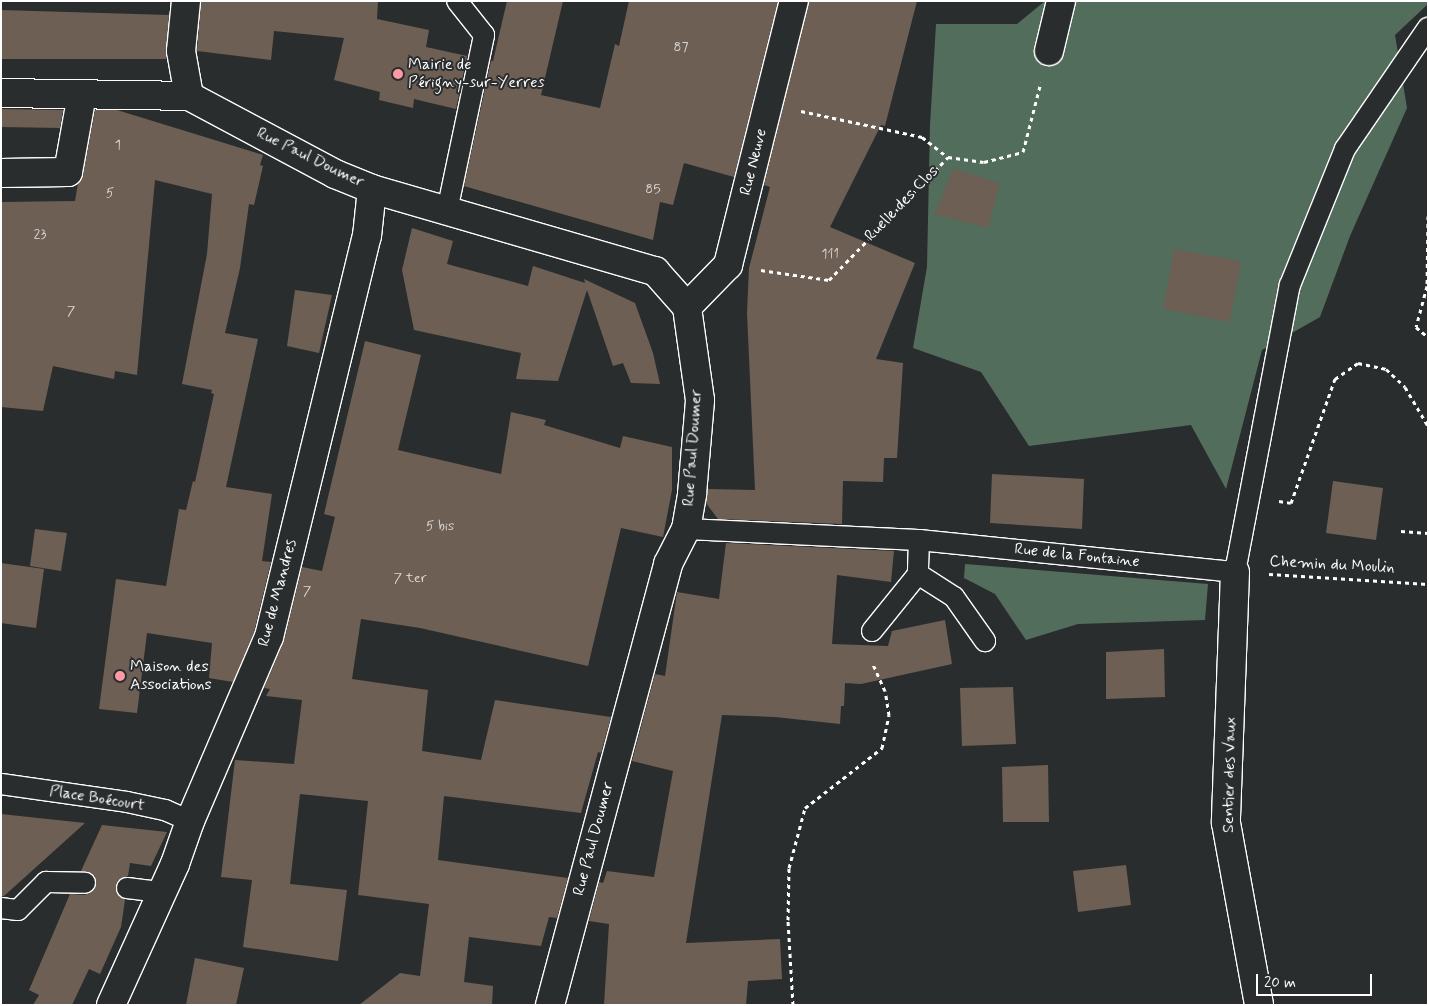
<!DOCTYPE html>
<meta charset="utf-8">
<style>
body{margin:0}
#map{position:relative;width:1429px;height:1006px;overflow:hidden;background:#2a2d2e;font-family:Mynerve,sans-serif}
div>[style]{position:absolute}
.green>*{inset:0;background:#536d5c}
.building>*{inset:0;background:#6d5f54}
.path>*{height:3px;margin-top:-1.5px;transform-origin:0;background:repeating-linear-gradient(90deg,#fff 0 4px,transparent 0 8px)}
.roads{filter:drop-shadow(1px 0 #fff) drop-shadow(-1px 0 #fff) drop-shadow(0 1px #fff) drop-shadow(0 -1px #fff)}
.lane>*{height:20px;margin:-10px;padding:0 10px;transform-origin:10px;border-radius:10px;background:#2a2d2e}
.street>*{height:28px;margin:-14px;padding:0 14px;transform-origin:14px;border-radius:14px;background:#2a2d2e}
.secondary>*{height:28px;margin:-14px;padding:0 14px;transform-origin:14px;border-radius:14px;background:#2a2d2e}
.dots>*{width:14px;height:14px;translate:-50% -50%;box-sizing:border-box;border:2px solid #2a2d2e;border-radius:50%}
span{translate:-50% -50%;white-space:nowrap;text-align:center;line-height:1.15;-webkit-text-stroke:4px #2a2d2e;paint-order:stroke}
.number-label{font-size:14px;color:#dad7d4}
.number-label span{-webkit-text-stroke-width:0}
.poi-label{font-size:16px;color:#fff}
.left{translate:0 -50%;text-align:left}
.street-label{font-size:16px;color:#fff}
.frame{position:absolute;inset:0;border:2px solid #fff;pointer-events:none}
.scale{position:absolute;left:1256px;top:974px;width:116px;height:22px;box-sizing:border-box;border:2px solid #fff;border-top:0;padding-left:6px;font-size:15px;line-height:18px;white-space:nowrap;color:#fff;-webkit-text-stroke:4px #2a2d2e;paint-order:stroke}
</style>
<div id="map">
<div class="green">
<div style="clip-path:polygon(1045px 1px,1428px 1px,1428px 4px,1395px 35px,1407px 108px,1350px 236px,1320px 317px,1262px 350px,1226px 489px,1191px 425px,1029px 446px,981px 372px,913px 348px,927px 267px,930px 125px,936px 24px,1017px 24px)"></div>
<div style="clip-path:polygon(965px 564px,1208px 584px,1205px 620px,1078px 624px,1026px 640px,995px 594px,964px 578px)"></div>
</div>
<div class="building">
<div style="clip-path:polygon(201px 1px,378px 1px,377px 19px,429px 30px,426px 47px,467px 56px,456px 109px,414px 99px,413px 108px,379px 100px,380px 92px,334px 80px,344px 38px,274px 31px,271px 60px,197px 51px)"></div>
<div style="clip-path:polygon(507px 1px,563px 1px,541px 95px,600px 108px,615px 44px,619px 46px,629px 1px,778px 1px,734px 177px,684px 163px,673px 205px,660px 202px,653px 240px,464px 186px,491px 61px,493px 61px)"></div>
<div style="clip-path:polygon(809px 1px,917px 1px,885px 126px,881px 125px,830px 227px,915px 263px,876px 359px,903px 363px,897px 458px,884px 458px,883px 482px,843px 481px,842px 524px,718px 519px,706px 503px,708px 489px,755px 490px,747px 313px,749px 268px,770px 187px,764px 185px)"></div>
<div style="clip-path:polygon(1px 10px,169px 15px,166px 59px,1px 59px)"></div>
<div style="clip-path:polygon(1px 109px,63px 110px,60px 128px,1px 127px)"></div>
<div style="clip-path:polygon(95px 110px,117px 110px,263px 155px,260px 165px,263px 166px,254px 205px,249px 204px,240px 268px,225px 333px,258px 339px,226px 487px,272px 494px,262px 561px,271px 562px,254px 632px,233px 682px,209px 678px,212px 643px,147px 633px,137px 713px,99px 709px,116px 579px,166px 586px,179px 509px,186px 510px,193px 481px,195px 482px,214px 394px,211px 393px,212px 390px,182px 384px,207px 254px,212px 194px,155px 180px,137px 375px,115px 371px,114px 379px,53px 366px,43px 411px,1px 407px,1px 202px,75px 201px,78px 183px,83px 175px)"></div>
<div style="clip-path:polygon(953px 169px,1000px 183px,988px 228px,935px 214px)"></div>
<div style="clip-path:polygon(412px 228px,453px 241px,447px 264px,528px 286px,533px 266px,585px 283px,584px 279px,635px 303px,653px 353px,660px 384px,631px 383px,623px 363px,613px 366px,587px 290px,558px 381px,516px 379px,521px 353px,414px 330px,402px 270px)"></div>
<div style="clip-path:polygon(1174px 249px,1241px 261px,1230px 322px,1163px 309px)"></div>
<div style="clip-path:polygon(295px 290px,332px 295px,319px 353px,287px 346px)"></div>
<div style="clip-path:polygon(365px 341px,421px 355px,398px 450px,501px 474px,511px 412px,546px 420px,544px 425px,620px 448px,623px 436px,672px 447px,672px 490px,663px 537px,621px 528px,588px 666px,420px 628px,361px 619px,352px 679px,428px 690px,422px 751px,481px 760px,495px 700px,611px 717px,601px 753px,598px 752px,581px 813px,444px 796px,438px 860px,568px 878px,557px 918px,549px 917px,541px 946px,469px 937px,464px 982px,493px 986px,492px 1005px,359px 1005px,400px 973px,420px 976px,429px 904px,358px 895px,368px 801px,300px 794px,290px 884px,347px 890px,338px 961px,243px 947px,252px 880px,221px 877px,235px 760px,294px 764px,302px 700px,266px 696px,270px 689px,264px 688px,284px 641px,302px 567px,322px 571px,335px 517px,324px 514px)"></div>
<div style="clip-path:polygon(992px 474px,1084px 479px,1082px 529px,990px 523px)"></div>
<div style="clip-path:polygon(1333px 481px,1383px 488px,1376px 540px,1326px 533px)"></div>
<div style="clip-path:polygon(35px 529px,67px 533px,61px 571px,30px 566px)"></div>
<div style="clip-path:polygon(726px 543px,894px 551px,891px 582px,837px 575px,832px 644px,888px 646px,892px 631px,945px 620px,952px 664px,861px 684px,845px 683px,844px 706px,841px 706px,840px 724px,775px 717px,722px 715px,686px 943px,780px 939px,782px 979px,748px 981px,746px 1005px,604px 1005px,609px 924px,589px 921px,599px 882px,603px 883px,607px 871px,654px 877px,673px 771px,632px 761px,655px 674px,665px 676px,677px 592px,719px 599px)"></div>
<div style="clip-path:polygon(1px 563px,44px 569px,36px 628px,1px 623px)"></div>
<div style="clip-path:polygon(1164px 649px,1165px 697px,1106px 699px,1106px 652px)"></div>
<div style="clip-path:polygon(1013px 687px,1016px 744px,962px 746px,960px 688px)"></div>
<div style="clip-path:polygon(1048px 765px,1049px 822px,1003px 822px,1002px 767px)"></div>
<div style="clip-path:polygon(1px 814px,85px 823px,4px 896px,1px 896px)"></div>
<div style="clip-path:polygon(102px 825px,167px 832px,151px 866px,130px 863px,128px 876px,117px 881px,116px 892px,125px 900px,121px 927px,100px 974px,89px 969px,72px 1005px,33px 1005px,39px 995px,29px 990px,70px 894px,85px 895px,95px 889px,95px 877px,91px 873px,81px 871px)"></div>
<div style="clip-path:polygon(1126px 865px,1131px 905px,1078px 912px,1073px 871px)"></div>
<div style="clip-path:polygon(195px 958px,244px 968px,236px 1005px,186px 1005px)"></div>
</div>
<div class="path">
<div style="left:801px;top:111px;width:124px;rotate:12.1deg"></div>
<div style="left:922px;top:137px;width:33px;rotate:38deg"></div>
<div style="left:1428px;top:216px;width:70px;rotate:90.8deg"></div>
<div style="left:1427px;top:286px;width:42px;rotate:105deg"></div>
<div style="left:1416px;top:327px;width:16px;rotate:40deg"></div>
<div style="left:761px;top:270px;width:69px;rotate:8.4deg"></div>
<div style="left:829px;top:280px;width:171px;rotate:-45.9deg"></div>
<div style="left:948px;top:157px;width:36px;rotate:8deg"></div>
<div style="left:984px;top:162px;width:40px;rotate:-14.4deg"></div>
<div style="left:1023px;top:152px;width:72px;rotate:-75.6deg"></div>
<div style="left:1279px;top:501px;width:12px;rotate:9deg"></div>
<div style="left:1291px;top:503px;width:132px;rotate:-70.5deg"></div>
<div style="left:1335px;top:379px;width:28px;rotate:-35deg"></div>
<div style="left:1358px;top:363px;width:29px;rotate:12deg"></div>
<div style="left:1386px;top:369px;width:26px;rotate:43deg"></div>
<div style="left:1405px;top:387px;width:45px;rotate:59.5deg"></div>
<div style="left:1401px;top:531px;width:27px;rotate:4deg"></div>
<div style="left:1269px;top:574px;width:159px;rotate:3.6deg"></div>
<div style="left:793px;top:1005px;width:85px;rotate:-93.4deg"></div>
<div style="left:788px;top:920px;width:52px;rotate:-88.9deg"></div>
<div style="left:789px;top:868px;width:62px;rotate:-75.1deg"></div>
<div style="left:805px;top:808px;width:98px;rotate:-37.9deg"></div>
<div style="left:882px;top:748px;width:34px;rotate:-78deg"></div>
<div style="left:889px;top:715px;width:24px;rotate:-99deg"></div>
<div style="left:885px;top:691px;width:32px;rotate:-114deg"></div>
</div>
<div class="roads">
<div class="lane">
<div style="left:447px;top:211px;width:180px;rotate:-78.1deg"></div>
<div style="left:484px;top:35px;width:43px;rotate:-128.5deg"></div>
<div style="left:686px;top:529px;width:233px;rotate:2.7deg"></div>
<div style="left:919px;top:540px;width:318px;rotate:5.8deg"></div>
<div style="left:1235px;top:572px;width:292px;rotate:-79.2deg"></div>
<div style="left:1290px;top:285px;width:147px;rotate:-68deg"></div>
<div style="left:1345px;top:149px;width:147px;rotate:-55.6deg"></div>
<div style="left:919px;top:540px;width:34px;rotate:92deg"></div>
<div style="left:918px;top:574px;width:43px;rotate:32.6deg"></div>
<div style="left:954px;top:597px;width:54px;rotate:54.8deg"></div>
<div style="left:872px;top:631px;width:73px;rotate:-51.1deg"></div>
<div style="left:1px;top:784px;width:127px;rotate:8.1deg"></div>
<div style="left:127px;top:802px;width:39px;rotate:12deg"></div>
<div style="left:165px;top:810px;width:27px;rotate:24deg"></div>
<div style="left:127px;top:888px;width:34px;rotate:7deg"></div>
<div style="left:1px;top:908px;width:17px;rotate:7deg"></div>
<div style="left:18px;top:910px;width:40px;rotate:-45deg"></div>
<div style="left:46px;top:882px;width:39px;rotate:1deg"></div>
</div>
<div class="street">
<div style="left:186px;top:1px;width:50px;rotate:95.7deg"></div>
<div style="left:181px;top:51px;width:46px;rotate:79.9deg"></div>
<div style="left:189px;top:96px;width:166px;rotate:28.1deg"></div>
<div style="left:335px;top:174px;width:40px;rotate:22deg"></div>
<div style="left:372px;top:189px;width:295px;rotate:16.2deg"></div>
<div style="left:655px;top:271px;width:48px;rotate:48.4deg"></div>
<div style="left:687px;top:307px;width:59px;rotate:-45.7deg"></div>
<div style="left:728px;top:265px;width:272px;rotate:-76deg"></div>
<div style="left:1049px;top:51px;width:51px;rotate:-76.5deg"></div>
<div style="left:1px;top:93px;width:188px;rotate:0.9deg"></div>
<div style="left:1px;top:173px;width:67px;rotate:-0.9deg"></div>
<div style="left:68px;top:172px;width:79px;rotate:-79.8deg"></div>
<div style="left:1235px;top:572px;width:251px;rotate:92.1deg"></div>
<div style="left:1226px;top:823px;width:185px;rotate:79.7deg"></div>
<div style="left:111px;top:1005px;width:155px;rotate:-65.6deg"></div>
<div style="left:175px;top:864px;width:46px;rotate:-70.8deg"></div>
<div style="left:190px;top:821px;width:200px;rotate:-66.8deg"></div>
<div style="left:269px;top:637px;width:413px;rotate:-76.3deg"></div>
<div style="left:367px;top:236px;width:47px;rotate:-83.9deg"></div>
</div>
<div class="secondary">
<div style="left:550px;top:1005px;width:457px;rotate:-75deg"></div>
<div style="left:668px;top:564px;width:39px;rotate:-63deg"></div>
<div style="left:686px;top:529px;width:36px;rotate:-80deg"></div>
<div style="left:692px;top:494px;width:94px;rotate:-85.1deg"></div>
<div style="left:700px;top:400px;width:94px;rotate:-98deg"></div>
</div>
</div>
<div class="dots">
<div style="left:398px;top:74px;background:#ff9aa2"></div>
<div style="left:120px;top:676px;background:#ff9aa2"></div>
</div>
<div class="number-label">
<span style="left:681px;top:47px">87</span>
<span style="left:118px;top:145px">1</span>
<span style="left:653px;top:189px">85</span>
<span style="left:110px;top:193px">5</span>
<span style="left:40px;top:234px">23</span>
<span style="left:830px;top:254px">111</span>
<span style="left:71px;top:311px">7</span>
<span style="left:440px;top:526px">5 bis</span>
<span style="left:410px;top:578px">7 ter</span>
<span style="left:307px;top:591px">7</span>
</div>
<div class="poi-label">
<span class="left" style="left:408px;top:74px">Mairie de<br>Périgny-sur-Yerres</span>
<span class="left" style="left:130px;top:676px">Maison des<br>Associations</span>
</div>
<div class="street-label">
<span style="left:310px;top:158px;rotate:26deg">Rue Paul Doumer</span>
<span style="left:754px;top:162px;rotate:-76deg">Rue Neuve</span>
<span style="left:902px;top:204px;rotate:-46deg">Ruelle des Clos</span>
<span style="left:693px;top:448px;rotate:-86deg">Rue Paul Doumer</span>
<span style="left:1077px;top:556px;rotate:6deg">Rue de la Fontaine</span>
<span style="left:1332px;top:565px;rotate:3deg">Chemin du Moulin</span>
<span style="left:278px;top:593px;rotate:-75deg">Rue de Mandres</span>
<span style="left:1230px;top:775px;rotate:-89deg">Sentier des Vaux</span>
<span style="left:97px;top:799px;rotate:9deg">Place Boécourt</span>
<span style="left:594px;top:839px;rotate:-75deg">Rue Paul Doumer</span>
</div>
<div class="frame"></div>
<div class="scale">20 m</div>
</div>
